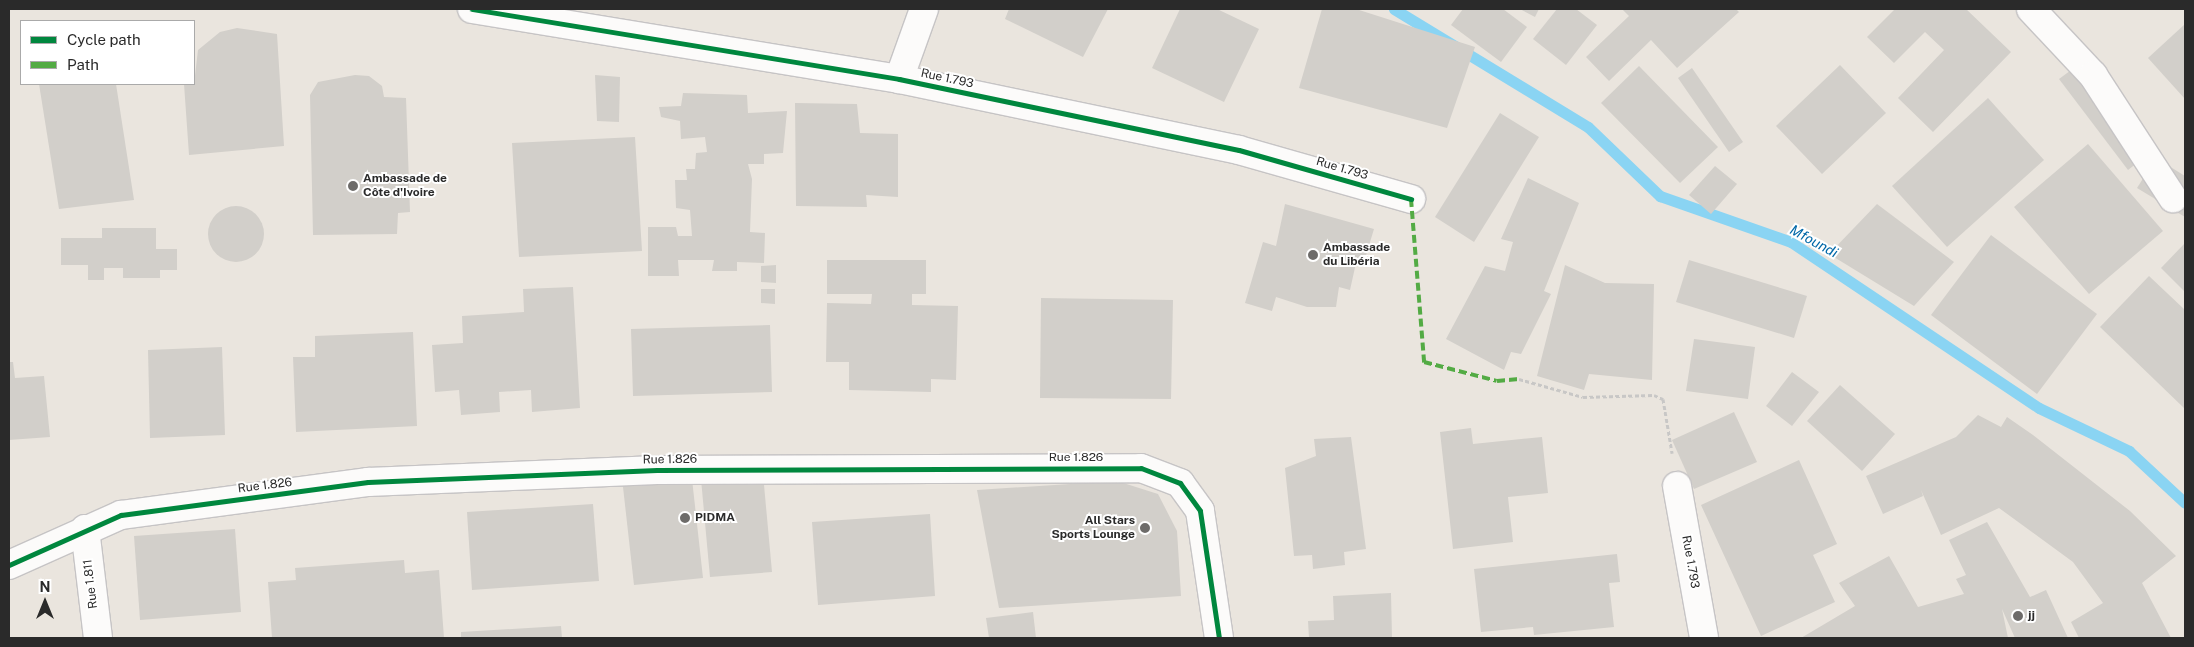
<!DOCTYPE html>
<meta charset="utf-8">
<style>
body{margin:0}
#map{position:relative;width:2194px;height:647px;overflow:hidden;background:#eae5de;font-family:"Public Sans",sans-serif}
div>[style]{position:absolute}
.stream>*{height:11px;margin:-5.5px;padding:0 5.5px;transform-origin:5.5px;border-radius:5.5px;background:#8ad4f3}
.building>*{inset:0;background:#d2cfca}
.round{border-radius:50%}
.path>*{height:3px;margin-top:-1.5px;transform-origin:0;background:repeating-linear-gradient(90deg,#c8c7c6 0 4px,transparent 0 6.5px)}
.roads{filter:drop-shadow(1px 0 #c6c4c5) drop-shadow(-1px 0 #c6c4c5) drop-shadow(0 1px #c6c4c5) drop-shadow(0 -1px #c6c4c5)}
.street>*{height:28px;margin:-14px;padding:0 14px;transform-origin:14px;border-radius:14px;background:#fcfbfa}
.quiet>*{height:4px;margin-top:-2px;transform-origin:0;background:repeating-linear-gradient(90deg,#53ab44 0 8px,transparent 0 12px)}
.cycleway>*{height:5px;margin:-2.5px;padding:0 2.5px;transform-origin:2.5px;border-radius:2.5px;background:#00873e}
.dots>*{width:14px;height:14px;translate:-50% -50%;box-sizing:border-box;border:2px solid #fff;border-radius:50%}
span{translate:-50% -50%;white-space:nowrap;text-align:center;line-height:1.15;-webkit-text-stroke:4px #fff;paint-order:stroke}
.street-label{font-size:12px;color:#2a2a2a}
.poi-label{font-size:12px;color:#2a2a2a;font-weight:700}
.left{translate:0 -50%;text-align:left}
.right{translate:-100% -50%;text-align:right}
.water-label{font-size:14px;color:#0068a8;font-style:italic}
.frame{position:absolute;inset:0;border:10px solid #2a2a2a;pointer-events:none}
.legend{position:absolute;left:20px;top:20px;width:175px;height:65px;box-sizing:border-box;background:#fff;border:1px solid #aaa;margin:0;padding:6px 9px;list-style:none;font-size:15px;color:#2a2a2a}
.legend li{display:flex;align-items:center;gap:10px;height:25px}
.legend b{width:25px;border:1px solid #aaa}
.north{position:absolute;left:20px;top:577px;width:50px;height:50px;-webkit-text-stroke:4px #fff;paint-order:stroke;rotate:0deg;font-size:14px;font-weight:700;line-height:20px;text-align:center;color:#2a2a2a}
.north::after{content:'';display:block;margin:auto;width:18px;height:22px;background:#2a2a2a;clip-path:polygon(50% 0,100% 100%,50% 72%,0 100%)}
</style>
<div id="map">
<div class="stream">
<div style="left:1394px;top:9px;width:227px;rotate:31.3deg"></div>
<div style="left:1588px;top:127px;width:100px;rotate:43.8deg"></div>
<div style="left:1660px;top:196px;width:139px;rotate:19.3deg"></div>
<div style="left:1791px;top:242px;width:298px;rotate:33.8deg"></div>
<div style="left:2039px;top:408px;width:100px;rotate:25.5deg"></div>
<div style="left:2129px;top:451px;width:76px;rotate:42.9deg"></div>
</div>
<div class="building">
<div style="clip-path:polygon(1009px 9px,1108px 9px,1083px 57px,1005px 19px)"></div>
<div style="clip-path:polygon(1180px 9px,1217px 9px,1259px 29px,1224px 102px,1152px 68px)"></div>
<div style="clip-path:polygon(1322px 9px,1356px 9px,1475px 47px,1447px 128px,1299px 88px)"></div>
<div style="clip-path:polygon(1463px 9px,1503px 9px,1527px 27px,1501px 62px,1451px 25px)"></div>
<div style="clip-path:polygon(1520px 9px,1539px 9px,1535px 17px)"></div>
<div style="clip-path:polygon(1557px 9px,1576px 9px,1597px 25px,1566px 65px,1533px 39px)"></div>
<div style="clip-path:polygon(1622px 9px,1736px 9px,1739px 12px,1677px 68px,1651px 40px,1609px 81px,1586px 57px,1629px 16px)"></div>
<div style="clip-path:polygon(1895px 9px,1966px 9px,2011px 52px,1933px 132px,1898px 98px,1944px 50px,1925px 32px,1894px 63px,1867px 37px)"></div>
<div style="clip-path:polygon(2185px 24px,2185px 99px,2148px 58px)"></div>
<div style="clip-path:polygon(237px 28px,277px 34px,284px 146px,189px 155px,184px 84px,194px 84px,198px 50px,220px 32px)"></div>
<div style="clip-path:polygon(1840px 65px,1886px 113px,1822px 174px,1776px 126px)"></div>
<div style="clip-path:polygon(2078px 65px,2146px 156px,2128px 170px,2059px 79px)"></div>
<div style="clip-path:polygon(1639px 66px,1718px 147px,1680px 183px,1601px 103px)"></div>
<div style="clip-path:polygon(1692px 68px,1743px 142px,1729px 152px,1678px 78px)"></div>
<div style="clip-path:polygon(355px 75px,369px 76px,382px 86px,384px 97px,406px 98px,410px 212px,398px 213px,397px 234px,313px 235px,310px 95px,318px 82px)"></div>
<div style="clip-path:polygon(595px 75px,620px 77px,619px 122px,597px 121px)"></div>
<div style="clip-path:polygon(39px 84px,116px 84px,134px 200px,59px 209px)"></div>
<div style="clip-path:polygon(683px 93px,747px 95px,748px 113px,787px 111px,783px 153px,764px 154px,764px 164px,748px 164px,752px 179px,750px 232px,765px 233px,764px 263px,737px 262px,737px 271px,712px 271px,714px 260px,678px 260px,679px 276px,648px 276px,648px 227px,676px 227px,678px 236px,692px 236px,690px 210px,676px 208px,675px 180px,687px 180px,686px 169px,695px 169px,696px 153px,707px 152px,705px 137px,681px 139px,680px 121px,661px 117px,659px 107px,681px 106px)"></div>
<div style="clip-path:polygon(1988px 98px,2044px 160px,1947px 247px,1892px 186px)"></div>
<div style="clip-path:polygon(795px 103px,857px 104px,860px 133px,898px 134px,898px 197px,866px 195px,867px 207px,796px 206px)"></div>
<div style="clip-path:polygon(1500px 113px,1539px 137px,1474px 242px,1435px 217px)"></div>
<div style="clip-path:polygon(635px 137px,642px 251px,519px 257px,512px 143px)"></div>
<div style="clip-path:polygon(2088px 144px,2163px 231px,2089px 294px,2014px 207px)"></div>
<div style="clip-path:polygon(2156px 158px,2185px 176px,2185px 217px,2137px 188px)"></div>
<div style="clip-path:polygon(1715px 166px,1737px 184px,1711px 214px,1689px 195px)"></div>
<div style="clip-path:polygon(1528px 178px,1579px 203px,1544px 291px,1551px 294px,1521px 354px,1511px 352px,1504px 370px,1446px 339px,1485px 266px,1505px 271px,1513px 242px,1501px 239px)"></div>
<div style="clip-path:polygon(1285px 204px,1374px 229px,1363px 265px,1356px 263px,1350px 290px,1339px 287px,1336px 307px,1307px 307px,1276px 297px,1272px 311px,1245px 303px,1263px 242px,1276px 246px)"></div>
<div style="clip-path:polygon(1877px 204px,1954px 262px,1914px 306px,1829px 254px)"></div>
<div class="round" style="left:208px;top:206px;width:56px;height:56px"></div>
<div style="clip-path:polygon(102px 228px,156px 228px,156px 249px,177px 249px,177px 270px,160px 270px,160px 278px,123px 278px,123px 268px,104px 268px,104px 280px,88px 280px,88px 265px,61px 265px,61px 238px,102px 238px)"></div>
<div style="clip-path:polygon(1991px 235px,2097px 314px,2037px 394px,1931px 315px)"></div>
<div style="clip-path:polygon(2185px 243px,2185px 292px,2161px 268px)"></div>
<div style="clip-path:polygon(827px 260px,926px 260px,926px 294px,912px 294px,912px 305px,958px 306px,956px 380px,931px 379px,931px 392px,849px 390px,849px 362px,826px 362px,827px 303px,871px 304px,872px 294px,827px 294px)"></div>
<div style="clip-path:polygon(1689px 260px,1807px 296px,1794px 338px,1676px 302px)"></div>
<div style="clip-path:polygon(776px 265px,776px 283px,761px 282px,761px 266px)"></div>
<div style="clip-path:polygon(1565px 265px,1605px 283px,1654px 284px,1652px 380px,1589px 374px,1584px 390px,1537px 376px)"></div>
<div style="clip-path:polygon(2149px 276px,2185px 310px,2185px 409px,2100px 327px)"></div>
<div style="clip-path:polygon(573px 287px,580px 408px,532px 412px,531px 390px,499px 392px,500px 412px,461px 415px,459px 390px,435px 392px,432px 345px,463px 343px,462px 316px,524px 312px,523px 289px)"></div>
<div style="clip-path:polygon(761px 289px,775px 289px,775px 304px,761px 303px)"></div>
<div style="clip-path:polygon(1041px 298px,1173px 300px,1171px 399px,1040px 398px)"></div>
<div style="clip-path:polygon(770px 325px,772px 392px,633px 396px,631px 329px)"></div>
<div style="clip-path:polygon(413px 332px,417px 426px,296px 432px,293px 357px,315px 357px,315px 336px)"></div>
<div style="clip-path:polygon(1694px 339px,1755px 347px,1748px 399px,1686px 391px)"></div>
<div style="clip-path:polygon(222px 347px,225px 435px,150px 438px,148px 350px)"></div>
<div style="clip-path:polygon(9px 362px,13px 362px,15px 378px,44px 376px,50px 437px,9px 440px)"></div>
<div style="clip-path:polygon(1792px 372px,1819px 392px,1792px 426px,1766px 406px)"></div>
<div style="clip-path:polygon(1840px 385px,1895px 434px,1862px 471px,1807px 421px)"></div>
<div style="clip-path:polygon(1734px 412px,1757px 462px,1694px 489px,1672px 440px)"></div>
<div style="clip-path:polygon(1978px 415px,2001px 427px,2007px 417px,2033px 435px,2130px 511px,2176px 556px,2142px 583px,2171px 638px,2079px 638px,2071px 622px,2103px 603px,2073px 562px,1999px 508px,1941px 535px,1921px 490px,1923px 496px,1883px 514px,1866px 476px,1956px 437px)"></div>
<div style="clip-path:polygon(1471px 428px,1473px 444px,1542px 437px,1548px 493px,1508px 497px,1513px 542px,1453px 549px,1440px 432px)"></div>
<div style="clip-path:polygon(1351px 437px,1366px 549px,1344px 552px,1345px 565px,1313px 569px,1312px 555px,1294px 556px,1285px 468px,1316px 456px,1314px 439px)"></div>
<div style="clip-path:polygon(1799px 460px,1837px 544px,1813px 555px,1835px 602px,1761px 636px,1701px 505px)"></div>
<div style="clip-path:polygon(691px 470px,703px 578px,634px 585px,622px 478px)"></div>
<div style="clip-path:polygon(763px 474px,772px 572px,710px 577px,701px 479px)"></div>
<div style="clip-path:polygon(1117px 481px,1158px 494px,1177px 531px,1181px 596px,999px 608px,977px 490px)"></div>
<div style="clip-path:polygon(593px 504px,599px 581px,472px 590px,467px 512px)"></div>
<div style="clip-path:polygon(930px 514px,935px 596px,818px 605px,812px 522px)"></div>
<div style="clip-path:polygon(1987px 522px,2030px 597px,2046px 590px,2068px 638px,2015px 638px,2002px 609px,2008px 638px,1801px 638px,1855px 606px,1839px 583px,1889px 556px,1918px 607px,1964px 594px,1956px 579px,1966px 575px,1949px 540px)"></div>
<div style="clip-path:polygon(235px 529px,241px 612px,140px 620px,134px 536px)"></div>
<div style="clip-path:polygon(1617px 554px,1620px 582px,1609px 583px,1614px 627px,1534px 635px,1533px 627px,1481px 632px,1474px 569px)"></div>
<div style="clip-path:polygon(404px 560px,405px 573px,439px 570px,444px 638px,272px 638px,268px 582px,296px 580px,295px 568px)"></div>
<div style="clip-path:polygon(1391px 593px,1392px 638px,1309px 638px,1308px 621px,1334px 620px,1333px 596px)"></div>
<div style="clip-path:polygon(1033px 612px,1036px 638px,989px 638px,986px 618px)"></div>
<div style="clip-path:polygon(561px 626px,562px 638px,461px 638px,461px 632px)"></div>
</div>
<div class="path">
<div style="left:1519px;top:379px;width:66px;rotate:15.7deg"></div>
<div style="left:1583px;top:397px;width:71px;rotate:-1.6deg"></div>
<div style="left:1654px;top:395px;width:10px;rotate:24deg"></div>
<div style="left:1663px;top:399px;width:55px;rotate:80.5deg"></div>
</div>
<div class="roads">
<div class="street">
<div style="left:472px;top:9px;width:433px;rotate:9.3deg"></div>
<div style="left:899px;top:79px;width:347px;rotate:11.8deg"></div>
<div style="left:1239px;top:150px;width:179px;rotate:15.9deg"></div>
<div style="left:2031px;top:9px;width:91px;rotate:46.8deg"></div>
<div style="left:2093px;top:75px;width:147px;rotate:57deg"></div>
<div style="left:899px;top:79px;width:74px;rotate:-70.3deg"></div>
<div style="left:1677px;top:486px;width:154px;rotate:79.9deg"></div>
<div style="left:85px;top:529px;width:110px;rotate:83.2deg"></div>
<div style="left:9px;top:565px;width:123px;rotate:-24.1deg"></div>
<div style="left:121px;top:515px;width:249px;rotate:-7.6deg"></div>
<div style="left:368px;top:482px;width:289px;rotate:-2.4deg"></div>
<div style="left:657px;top:470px;width:484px;rotate:-0.2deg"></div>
<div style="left:1141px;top:468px;width:42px;rotate:21deg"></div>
<div style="left:1180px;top:483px;width:34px;rotate:54deg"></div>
<div style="left:1200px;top:511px;width:128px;rotate:81.5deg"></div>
</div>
</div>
<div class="quiet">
<div style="left:1411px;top:199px;width:164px;rotate:85.4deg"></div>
<div style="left:1424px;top:362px;width:75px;rotate:14.6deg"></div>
<div style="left:1497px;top:381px;width:22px;rotate:-5deg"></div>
</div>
<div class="cycleway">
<div style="left:472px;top:9px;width:433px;rotate:9.3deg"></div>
<div style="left:899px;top:79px;width:347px;rotate:11.8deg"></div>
<div style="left:1239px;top:150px;width:179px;rotate:15.9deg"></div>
<div style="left:9px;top:565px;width:123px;rotate:-24.1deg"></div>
<div style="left:121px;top:515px;width:249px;rotate:-7.6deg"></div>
<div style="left:368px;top:482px;width:289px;rotate:-2.4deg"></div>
<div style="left:657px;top:470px;width:484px;rotate:-0.2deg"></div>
<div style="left:1141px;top:468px;width:42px;rotate:21deg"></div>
<div style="left:1180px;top:483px;width:34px;rotate:54deg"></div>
<div style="left:1200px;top:511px;width:128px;rotate:81.5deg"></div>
</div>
<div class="dots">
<div style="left:353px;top:186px;background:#6d6b69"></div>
<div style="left:1313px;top:255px;background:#6d6b69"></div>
<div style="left:685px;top:518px;background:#6d6b69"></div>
<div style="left:1145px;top:528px;background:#6d6b69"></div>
<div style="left:2018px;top:616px;background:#6d6b69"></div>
</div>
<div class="street-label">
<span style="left:947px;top:79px;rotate:12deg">Rue 1.793</span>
<span style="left:1342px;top:169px;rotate:16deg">Rue 1.793</span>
<span style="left:1076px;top:458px">Rue 1.826</span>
<span style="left:670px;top:460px;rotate:-1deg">Rue 1.826</span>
<span style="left:265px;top:486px;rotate:-7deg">Rue 1.826</span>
<span style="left:1690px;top:562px;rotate:80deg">Rue 1.793</span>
<span style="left:91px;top:584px;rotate:-97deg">Rue 1.811</span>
</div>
<div class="poi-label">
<span class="left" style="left:363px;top:186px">Ambassade de<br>Côte d'Ivoire</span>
<span class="left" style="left:1323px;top:255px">Ambassade<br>du Libéria</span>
<span class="left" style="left:695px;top:518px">PIDMA</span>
<span class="right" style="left:1135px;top:528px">All Stars<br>Sports Lounge</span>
<span class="left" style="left:2028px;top:616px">jj</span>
</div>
<div class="water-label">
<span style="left:1814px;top:241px;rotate:29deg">Mfoundi</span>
</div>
<div class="frame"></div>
<ul class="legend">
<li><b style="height:6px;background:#00873e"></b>Cycle path</li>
<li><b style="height:6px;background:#53ab44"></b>Path</li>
</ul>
<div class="north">N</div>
</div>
